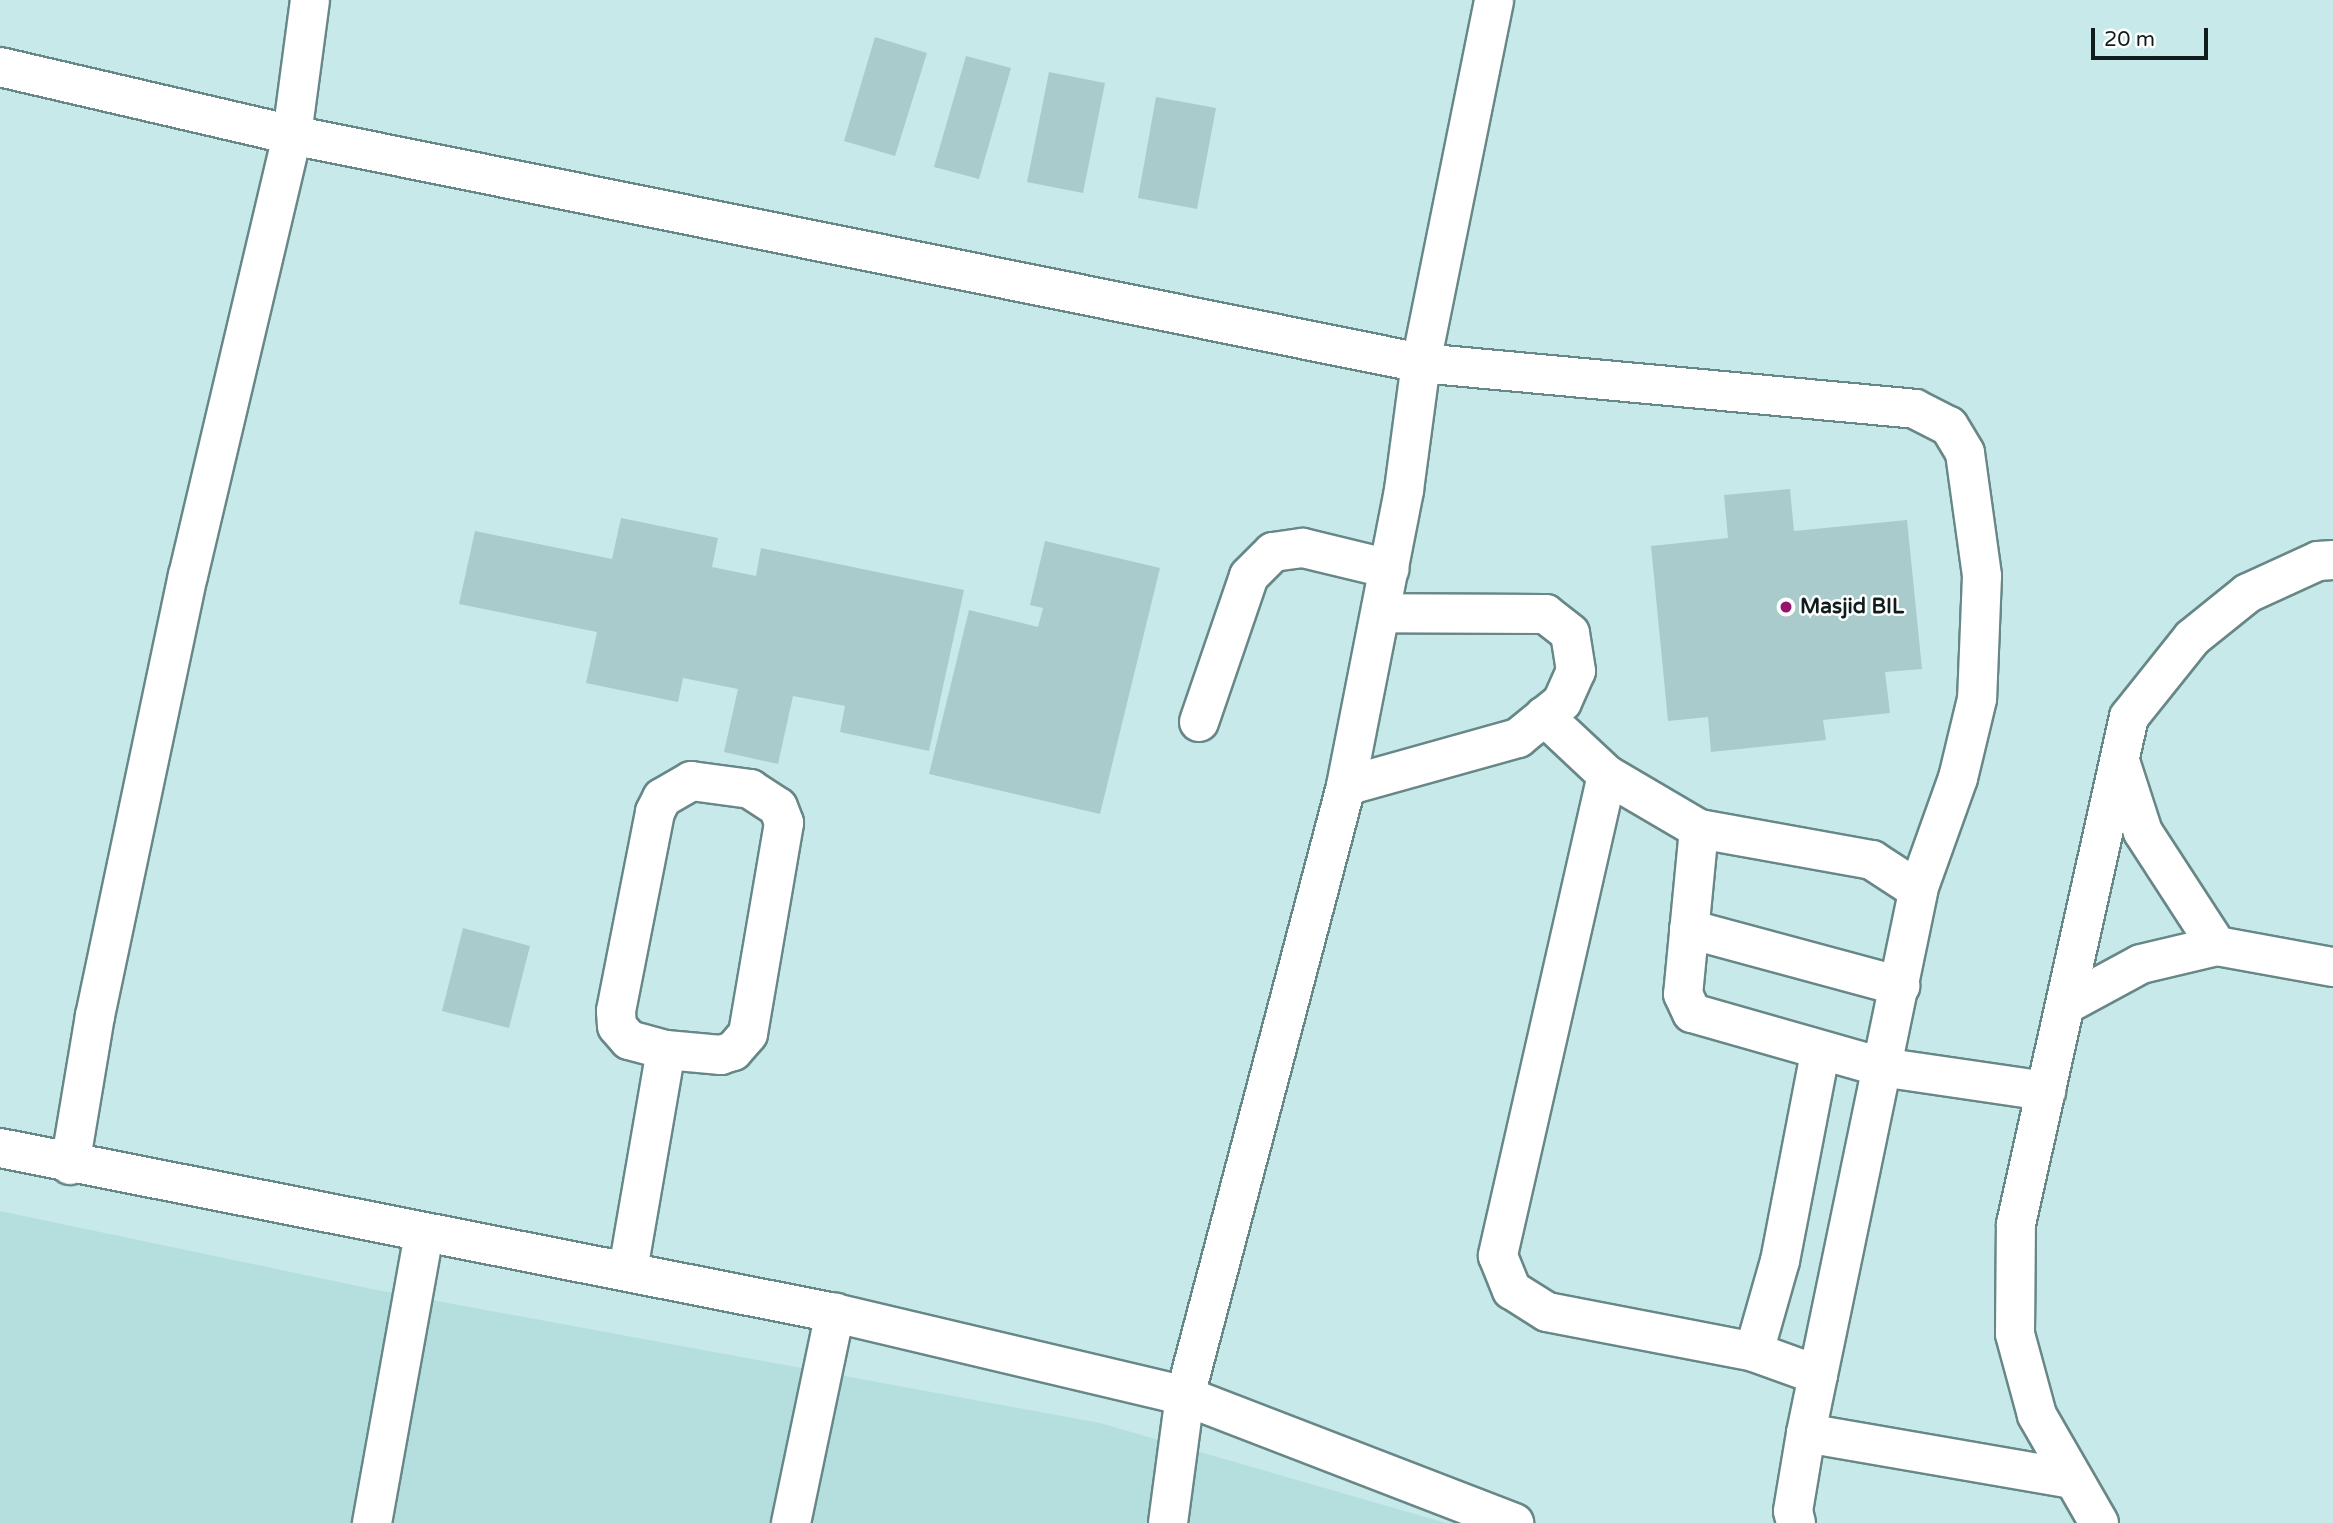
<!DOCTYPE html>
<style>
body{margin:0}
#map{position:relative;width:2333px;height:1523px;overflow:hidden;background:#c7e9e9;font-family:"Varela Round",sans-serif}
div>[style]{position:absolute}
.built>*{inset:0;background:#b4dfde}
.building>*{inset:0;background:#aacbcb}
.roads{filter:drop-shadow(2px 0 #688787) drop-shadow(-2px 0 #688787) drop-shadow(0 2px #688787) drop-shadow(0 -2px #688787)}
.minor>*{height:38px;margin:-19px;padding:0 19px;transform-origin:19px;border-radius:19px;background:#fff}
.dots>*{width:19px;height:19px;translate:-50% -50%;box-sizing:border-box;border:4px solid #fff;border-radius:50%}
span{translate:-50% -50%;white-space:nowrap;text-align:center;line-height:1.15;-webkit-text-stroke:5px #fff;paint-order:stroke}
.poi-label{font-size:21px;color:#101d1d;font-weight:700}
.left{translate:0 -50%;text-align:left}
.scale{position:absolute;left:2091px;top:28px;width:117px;height:32px;box-sizing:border-box;border:4px solid #101d1d;border-top:0;padding-left:9px;font-size:21px;line-height:24px;white-space:nowrap;color:#101d1d;-webkit-text-stroke:5px #fff;paint-order:stroke}
</style>
<div id="map">
<div class="built">
<div style="clip-path:polygon(0 1211px,372px 1289px,1100px 1423px,1446px 1523px,0 1523px)"></div>
</div>
<div class="building">
<div style="clip-path:polygon(875px 37px,927px 53px,895px 156px,844px 141px)"></div>
<div style="clip-path:polygon(966px 56px,1011px 68px,979px 179px,934px 167px)"></div>
<div style="clip-path:polygon(1049px 72px,1105px 83px,1083px 193px,1027px 182px)"></div>
<div style="clip-path:polygon(1156px 97px,1216px 108px,1197px 209px,1138px 198px)"></div>
<div style="clip-path:polygon(1790px 489px,1794px 531px,1907px 520px,1922px 669px,1885px 672px,1890px 713px,1823px 720px,1826px 740px,1711px 752px,1708px 717px,1668px 721px,1651px 546px,1728px 538px,1724px 495px)"></div>
<div style="clip-path:polygon(621px 518px,718px 538px,712px 567px,756px 576px,761px 548px,964px 590px,929px 751px,840px 732px,845px 706px,793px 696px,778px 764px,724px 752px,738px 689px,683px 678px,678px 702px,586px 683px,597px 632px,459px 604px,475px 531px,612px 559px)"></div>
<div style="clip-path:polygon(1045px 541px,1160px 568px,1100px 814px,929px 774px,969px 610px,1038px 627px,1043px 608px,1030px 605px)"></div>
<div style="clip-path:polygon(463px 928px,530px 946px,509px 1028px,442px 1011px)"></div>
</div>
<div class="roads">
<div class="minor">
<div style="left:0;top:67px;width:300px;rotate:13.1deg"></div>
<div style="left:292px;top:135px;width:1152px;rotate:11.42deg"></div>
<div style="left:1421px;top:363px;width:496px;rotate:5.3deg"></div>
<div style="left:1915px;top:409px;width:38px;rotate:27deg"></div>
<div style="left:1949px;top:426px;width:31px;rotate:59deg"></div>
<div style="left:1965px;top:453px;width:124px;rotate:82.1deg"></div>
<div style="left:1982px;top:576px;width:123px;rotate:92.3deg"></div>
<div style="left:1977px;top:699px;width:81px;rotate:103.5deg"></div>
<div style="left:1958px;top:778px;width:119px;rotate:109.7deg"></div>
<div style="left:1544px;top:716px;width:86px;rotate:43.1deg"></div>
<div style="left:1607px;top:775px;width:493px;rotate:102.8deg"></div>
<div style="left:1498px;top:1256px;width:37px;rotate:68deg"></div>
<div style="left:1512px;top:1290px;width:41px;rotate:32.2deg"></div>
<div style="left:1547px;top:1312px;width:211px;rotate:10.9deg"></div>
<div style="left:1754px;top:1352px;width:68px;rotate:19.8deg"></div>
<div style="left:1818px;top:1375px;width:495px;rotate:-78.3deg"></div>
<div style="left:1918px;top:890px;width:55px;rotate:-146.9deg"></div>
<div style="left:1872px;top:860px;width:176px;rotate:-169.8deg"></div>
<div style="left:1699px;top:829px;width:107px;rotate:-149.6deg"></div>
<div style="left:1199px;top:722px;width:154px;rotate:-71.1deg"></div>
<div style="left:1249px;top:576px;width:34px;rotate:-45deg"></div>
<div style="left:1273px;top:552px;width:30px;rotate:-8deg"></div>
<div style="left:1303px;top:548px;width:89px;rotate:13.6deg"></div>
<div style="left:2121px;top:764px;width:71px;rotate:72.1deg"></div>
<div style="left:2143px;top:832px;width:136px;rotate:57deg"></div>
<div style="left:1346px;top:786px;width:179px;rotate:-15.6deg"></div>
<div style="left:1518px;top:738px;width:57px;rotate:-39.3deg"></div>
<div style="left:1562px;top:702px;width:34px;rotate:-66deg"></div>
<div style="left:1576px;top:671px;width:38px;rotate:-99deg"></div>
<div style="left:1570px;top:633px;width:31px;rotate:-142deg"></div>
<div style="left:1546px;top:614px;width:165px;rotate:-179.7deg"></div>
<div style="left:1699px;top:829px;width:166px;rotate:95.5deg"></div>
<div style="left:1683px;top:994px;width:21px;rotate:65deg"></div>
<div style="left:1692px;top:1013px;width:197px;rotate:15.9deg"></div>
<div style="left:1881px;top:1067px;width:167px;rotate:8.3deg"></div>
<div style="left:1689px;top:929px;width:219px;rotate:15.1deg"></div>
<div style="left:2067px;top:1004px;width:84px;rotate:-28.4deg"></div>
<div style="left:2141px;top:964px;width:78px;rotate:-13.3deg"></div>
<div style="left:2217px;top:946px;width:118px;rotate:10.3deg"></div>
<div style="left:0;top:1148px;width:851px;rotate:11.18deg"></div>
<div style="left:835px;top:1313px;width:360px;rotate:13.3deg"></div>
<div style="left:1185px;top:1396px;width:631px;rotate:-75.21deg"></div>
<div style="left:1346px;top:786px;width:302px;rotate:-78.9deg"></div>
<div style="left:1404px;top:490px;width:128px;rotate:-82.4deg"></div>
<div style="left:1421px;top:363px;width:370px;rotate:-78.6deg"></div>
<div style="left:70px;top:1165px;width:151px;rotate:-80.5deg"></div>
<div style="left:95px;top:1016px;width:450px;rotate:-78.1deg"></div>
<div style="left:188px;top:576px;width:453px;rotate:-76.7deg"></div>
<div style="left:292px;top:135px;width:136px;rotate:-82.4deg"></div>
<div style="left:628px;top:1270px;width:223px;rotate:-80.2deg"></div>
<div style="left:666px;top:1050px;width:38px;rotate:-165deg"></div>
<div style="left:629px;top:1040px;width:18px;rotate:-131deg"></div>
<div style="left:617px;top:1026px;width:15px;rotate:-94deg"></div>
<div style="left:616px;top:1011px;width:203px;rotate:-78.9deg"></div>
<div style="left:655px;top:812px;width:16px;rotate:-63deg"></div>
<div style="left:662px;top:798px;width:34px;rotate:-30deg"></div>
<div style="left:691px;top:781px;width:60px;rotate:7.7deg"></div>
<div style="left:750px;top:789px;width:33px;rotate:33deg"></div>
<div style="left:778px;top:807px;width:17px;rotate:69deg"></div>
<div style="left:784px;top:823px;width:214px;rotate:99.7deg"></div>
<div style="left:748px;top:1034px;width:23px;rotate:131deg"></div>
<div style="left:733px;top:1051px;width:13px;rotate:162deg"></div>
<div style="left:721px;top:1055px;width:55px;rotate:-174.8deg"></div>
<div style="left:1754px;top:1352px;width:95px;rotate:-74.1deg"></div>
<div style="left:1780px;top:1261px;width:212px;rotate:-79.1deg"></div>
<div style="left:1818px;top:1375px;width:59px;rotate:101.7deg"></div>
<div style="left:1806px;top:1433px;width:270px;rotate:9.8deg"></div>
<div style="left:372px;top:1523px;width:293px;rotate:-79.8deg"></div>
<div style="left:791px;top:1523px;width:215px;rotate:-78.2deg"></div>
<div style="left:1168px;top:1523px;width:128px;rotate:-82.4deg"></div>
<div style="left:1185px;top:1396px;width:353px;rotate:21.1deg"></div>
<div style="left:1796px;top:1523px;width:12px;rotate:-104deg"></div>
<div style="left:1793px;top:1511px;width:79px;rotate:-80.5deg"></div>
<div style="left:2099px;top:1523px;width:125px;rotate:-119.9deg"></div>
<div style="left:2037px;top:1415px;width:84px;rotate:-105.2deg"></div>
<div style="left:2015px;top:1334px;width:110px;rotate:-89.5deg"></div>
<div style="left:2016px;top:1224px;width:519px;rotate:-77.44deg"></div>
<div style="left:2129px;top:717px;width:101px;rotate:-51.4deg"></div>
<div style="left:2192px;top:638px;width:72px;rotate:-38.8deg"></div>
<div style="left:2248px;top:593px;width:77px;rotate:-24.6deg"></div>
<div style="left:2318px;top:561px;width:15px;rotate:-4deg"></div>
</div>
</div>
<div class="dots">
<div style="left:1786px;top:607px;background:#96146c"></div>
</div>
<div class="poi-label">
<span class="left" style="left:1800px;top:607px">Masjid BIL</span>
</div>
<div class="scale">20 m</div>
</div>
